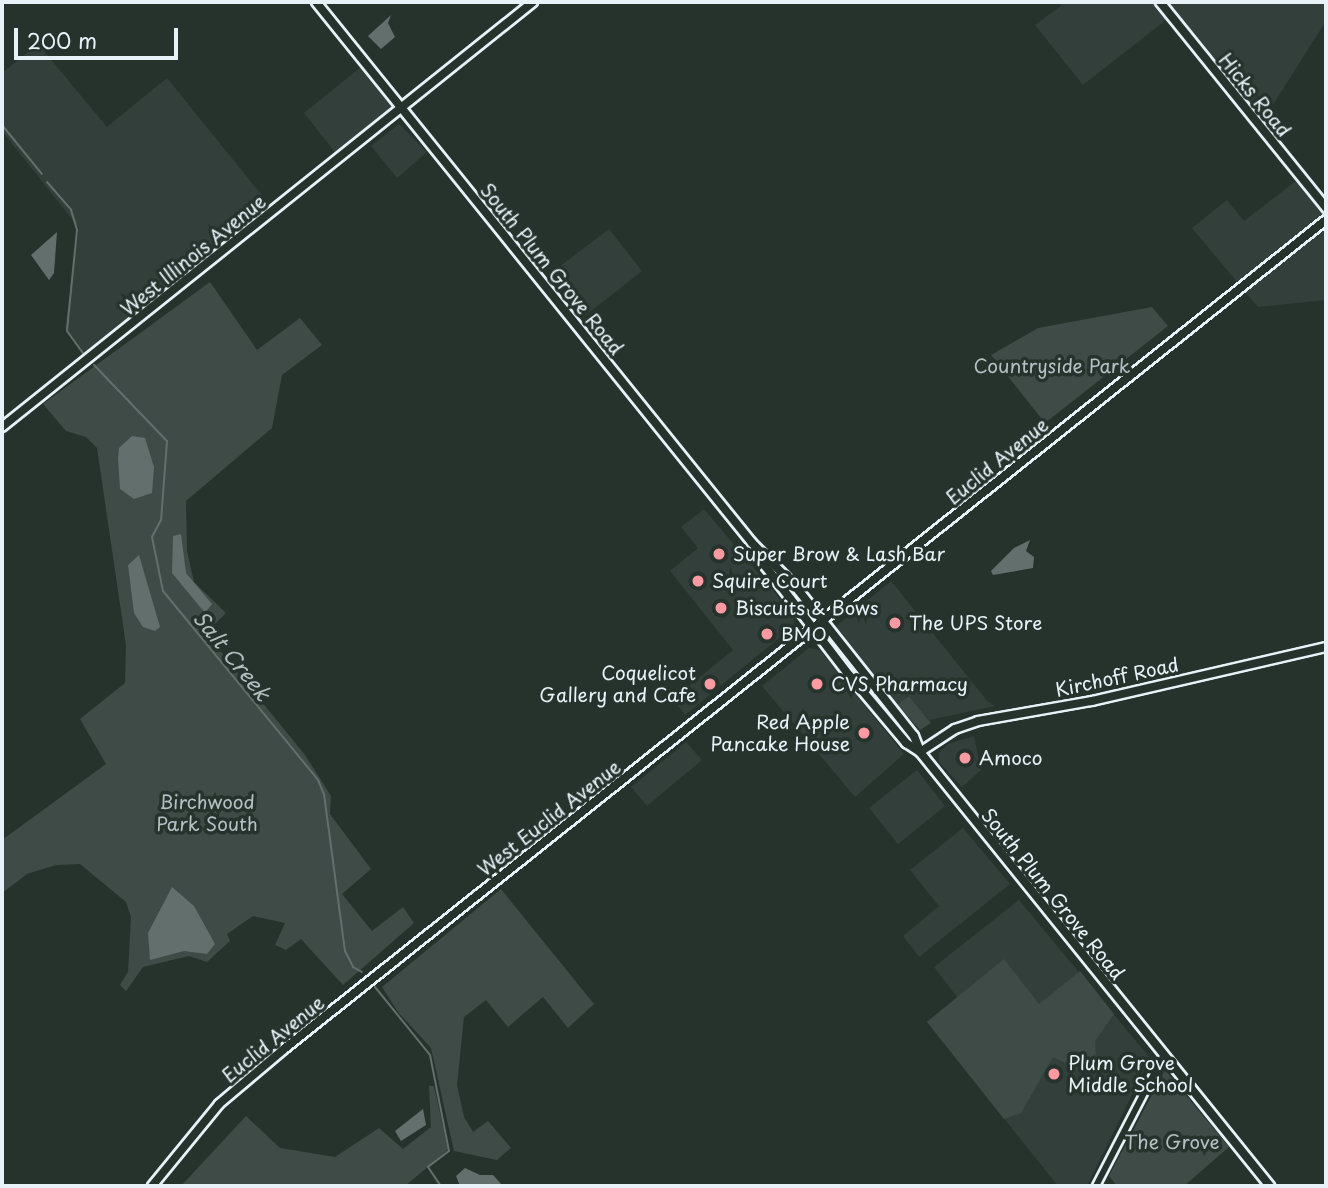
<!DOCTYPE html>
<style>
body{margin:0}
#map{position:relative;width:1328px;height:1188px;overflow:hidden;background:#26332d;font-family:"Playpen Sans",sans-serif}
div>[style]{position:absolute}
.built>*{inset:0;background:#333f3a}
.green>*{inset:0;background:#3e4b47}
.water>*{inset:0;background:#636f6d}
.stream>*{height:2px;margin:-1px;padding:0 1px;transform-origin:1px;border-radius:1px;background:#636f6d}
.roads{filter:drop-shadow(2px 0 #e8f1f8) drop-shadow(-2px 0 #e8f1f8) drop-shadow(0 2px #e8f1f8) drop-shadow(0 -2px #e8f1f8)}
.minor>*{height:6px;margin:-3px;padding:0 3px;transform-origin:3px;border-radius:3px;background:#26332d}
.major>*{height:8px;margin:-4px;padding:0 4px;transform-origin:4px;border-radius:4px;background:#26332d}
.dots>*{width:19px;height:19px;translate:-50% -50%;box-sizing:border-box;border:4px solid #26332d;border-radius:50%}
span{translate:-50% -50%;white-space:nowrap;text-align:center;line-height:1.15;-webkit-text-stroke:7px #26332d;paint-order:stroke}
.street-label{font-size:19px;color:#e8f1f8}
.park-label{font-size:19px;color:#b5bfc3}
.poi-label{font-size:19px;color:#e8f1f8}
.left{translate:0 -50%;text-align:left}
.right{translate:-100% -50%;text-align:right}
.water-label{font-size:21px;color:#b3bdc0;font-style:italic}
.frame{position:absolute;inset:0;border:4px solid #e8f1f8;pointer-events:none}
.scale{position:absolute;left:14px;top:28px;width:164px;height:32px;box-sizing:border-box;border:4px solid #e8f1f8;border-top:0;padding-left:9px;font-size:21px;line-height:24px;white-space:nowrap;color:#e8f1f8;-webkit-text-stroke:5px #26332d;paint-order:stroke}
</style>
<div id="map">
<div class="built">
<div style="clip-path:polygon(1058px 2px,1326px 2px,1326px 21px,1260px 125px,1171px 16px,1083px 85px,1035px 25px,1061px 6px)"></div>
<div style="clip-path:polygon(38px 44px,107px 127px,167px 78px,273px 209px,90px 359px,65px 328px,79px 228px,2px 131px,2px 73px)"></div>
<div style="clip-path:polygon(366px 63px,402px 105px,338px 156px,304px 113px)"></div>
<div style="clip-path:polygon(399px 124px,427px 152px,397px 178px,371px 146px)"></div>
<div style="clip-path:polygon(1301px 177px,1326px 208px,1326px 300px,1258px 307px,1192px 228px,1227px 200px,1244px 221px)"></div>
<div style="clip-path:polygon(609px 229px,642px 271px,586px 315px,551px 273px)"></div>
<div style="clip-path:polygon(704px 509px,796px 618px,795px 625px,685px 715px,673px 699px,733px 650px,670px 571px,698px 548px,681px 527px)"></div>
<div style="clip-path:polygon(891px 581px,988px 702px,995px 706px,929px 720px,909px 696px,897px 705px,835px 627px)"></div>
<div style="clip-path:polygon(809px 648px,820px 650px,904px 754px,855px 797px,762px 686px)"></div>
<div style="clip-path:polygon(974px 736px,981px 770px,962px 787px,939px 762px,939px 753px,948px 744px)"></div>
<div style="clip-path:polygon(686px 742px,702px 760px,647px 806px,631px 787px)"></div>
<div style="clip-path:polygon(917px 770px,945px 806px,898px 844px,869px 808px)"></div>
<div style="clip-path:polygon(963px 828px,1010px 884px,919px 957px,903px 936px,939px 906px,910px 870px)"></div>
<div style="clip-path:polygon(1019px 900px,1150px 1058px,1087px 1186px,1058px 1186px,927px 1022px,957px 997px,934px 967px)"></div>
</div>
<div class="green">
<div style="clip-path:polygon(210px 282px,257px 350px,300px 318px,322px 345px,282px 375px,272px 428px,186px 501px,187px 551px,194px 582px,226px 613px,206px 633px,305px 755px,331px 796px,330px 814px,371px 869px,342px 894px,372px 931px,403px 907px,414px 923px,343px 985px,301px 939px,286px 950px,275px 945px,285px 923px,253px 916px,227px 934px,230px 941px,207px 962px,189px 956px,143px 967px,126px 991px,120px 985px,128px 972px,131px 917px,126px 902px,80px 864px,56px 865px,27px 874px,2px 893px,2px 840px,106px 764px,80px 719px,125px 683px,126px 645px,97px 448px,86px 437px,66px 431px,43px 404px)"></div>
<div style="clip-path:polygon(1152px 307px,1168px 326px,1045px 423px,991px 355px,1038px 328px)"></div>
<div style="clip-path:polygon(909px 696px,931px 723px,920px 730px,897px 705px)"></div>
<div style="clip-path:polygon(501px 889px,594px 1004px,568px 1028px,543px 997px,508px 1027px,486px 1000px,464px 1017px,457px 1085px,464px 1117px,473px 1132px,488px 1121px,511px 1148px,497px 1160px,454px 1151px,431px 1048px,398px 1012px,382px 987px)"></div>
<div style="clip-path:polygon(1004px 959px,1039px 1004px,1080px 971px,1114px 1014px,1095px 1041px,1096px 1058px,1087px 1073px,1053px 1057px,1021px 1113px,1004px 1119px,927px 1022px)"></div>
<div style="clip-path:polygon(1165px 1070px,1229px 1147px,1184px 1186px,1117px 1186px,1109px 1176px)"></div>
<div style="clip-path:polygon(429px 1086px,434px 1086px,448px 1150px,405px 1186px,181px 1186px,246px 1116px,280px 1148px,335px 1157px,379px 1128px,403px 1149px,431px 1127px)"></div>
</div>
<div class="water">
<div style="clip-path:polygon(391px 15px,388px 23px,395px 37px,381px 49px,368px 36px)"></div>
<div style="clip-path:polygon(57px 232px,54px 273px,49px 280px,31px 255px)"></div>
<div style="clip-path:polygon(132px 436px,145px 438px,154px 467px,152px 493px,134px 499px,120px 489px,118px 458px,119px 448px)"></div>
<div style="clip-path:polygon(181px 534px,186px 573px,212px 604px,205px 613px,172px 573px,173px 536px)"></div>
<div style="clip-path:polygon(1030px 540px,1026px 551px,1034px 557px,1033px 568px,993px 575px,991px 571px,1014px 548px)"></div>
<div style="clip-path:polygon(139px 555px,160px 627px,155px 631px,143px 627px,134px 613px,128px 565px)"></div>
<div style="clip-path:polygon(172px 887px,194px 906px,215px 944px,207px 954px,184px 951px,150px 960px,148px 933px)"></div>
<div style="clip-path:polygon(423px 1109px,426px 1125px,401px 1141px,395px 1131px)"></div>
<div style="clip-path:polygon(465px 1168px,480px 1175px,493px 1175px,503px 1186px,460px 1186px,456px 1176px)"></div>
</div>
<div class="stream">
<div style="left:2px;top:125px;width:63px;rotate:50.8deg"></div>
<div style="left:47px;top:182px;width:37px;rotate:49deg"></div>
<div style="left:71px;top:210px;width:21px;rotate:73deg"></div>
<div style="left:77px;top:230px;width:101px;rotate:95.7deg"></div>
<div style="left:67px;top:331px;width:27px;rotate:54deg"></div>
<div style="left:94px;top:365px;width:105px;rotate:46.2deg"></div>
<div style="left:167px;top:441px;width:79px;rotate:94.3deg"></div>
<div style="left:161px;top:520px;width:19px;rotate:118deg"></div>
<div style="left:152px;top:537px;width:55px;rotate:78.5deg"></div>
<div style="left:163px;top:591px;width:244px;rotate:50.6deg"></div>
<div style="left:318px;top:780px;width:15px;rotate:67deg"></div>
<div style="left:324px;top:794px;width:158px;rotate:82.4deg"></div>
<div style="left:345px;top:951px;width:18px;rotate:63deg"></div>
<div style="left:353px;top:967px;width:10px;rotate:29deg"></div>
<div style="left:375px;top:987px;width:87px;rotate:51deg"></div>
<div style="left:430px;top:1055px;width:98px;rotate:78.8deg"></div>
<div style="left:449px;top:1151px;width:26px;rotate:143deg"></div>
<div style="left:428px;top:1167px;width:23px;rotate:56deg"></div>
</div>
<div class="roads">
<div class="minor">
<div style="left:1096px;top:1186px;width:148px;rotate:-62.7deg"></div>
</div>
<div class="major">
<div style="left:316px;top:2px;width:695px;rotate:51.13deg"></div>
<div style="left:752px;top:543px;width:61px;rotate:45deg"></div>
<div style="left:795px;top:586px;width:191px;rotate:51.6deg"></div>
<div style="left:914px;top:736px;width:17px;rotate:69deg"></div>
<div style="left:1160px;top:2px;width:265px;rotate:51.1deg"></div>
<div style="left:2px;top:427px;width:680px;rotate:-38.67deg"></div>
<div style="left:764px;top:556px;width:11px;rotate:80deg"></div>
<div style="left:766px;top:567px;width:136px;rotate:52.5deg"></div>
<div style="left:849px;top:675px;width:89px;rotate:50deg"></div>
<div style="left:906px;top:743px;width:17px;rotate:33deg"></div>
<div style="left:920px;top:752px;width:558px;rotate:51.12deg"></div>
<div style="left:920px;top:752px;width:42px;rotate:-33.3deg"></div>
<div style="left:955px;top:729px;width:24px;rotate:-19deg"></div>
<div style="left:978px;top:721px;width:116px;rotate:-10deg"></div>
<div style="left:1092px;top:701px;width:240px;rotate:-13deg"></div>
<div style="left:152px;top:1186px;width:106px;rotate:-50.7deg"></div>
<div style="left:219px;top:1104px;width:85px;rotate:-40.2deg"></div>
<div style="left:284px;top:1049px;width:1332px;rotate:-38.51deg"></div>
</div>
</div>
<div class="dots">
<div style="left:719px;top:554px;background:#ff9aa2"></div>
<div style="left:698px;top:581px;background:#ff9aa2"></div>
<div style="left:721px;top:608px;background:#ff9aa2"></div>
<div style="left:895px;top:623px;background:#ff9aa2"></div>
<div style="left:767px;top:634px;background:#ff9aa2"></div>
<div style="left:710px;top:684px;background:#ff9aa2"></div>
<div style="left:817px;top:684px;background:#ff9aa2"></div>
<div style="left:864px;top:733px;background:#ff9aa2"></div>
<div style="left:965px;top:758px;background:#ff9aa2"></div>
<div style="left:1054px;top:1074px;background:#ff9aa2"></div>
</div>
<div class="street-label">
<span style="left:1255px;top:95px;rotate:51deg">Hicks Road</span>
<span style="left:193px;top:255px;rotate:-39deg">West Illinois Avenue</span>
<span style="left:552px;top:269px;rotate:51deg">South Plum Grove Road</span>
<span style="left:997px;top:461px;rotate:-39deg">Euclid Avenue</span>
<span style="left:1117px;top:677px;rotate:-12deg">Kirchoff Road</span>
<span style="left:549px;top:818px;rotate:-38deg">West Euclid Avenue</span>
<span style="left:1053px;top:894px;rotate:51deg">South Plum Grove Road</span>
<span style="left:273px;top:1039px;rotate:-39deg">Euclid Avenue</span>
</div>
<div class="park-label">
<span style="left:1052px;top:366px">Countryside Park</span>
<span style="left:207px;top:813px">Birchwood<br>Park South</span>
<span style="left:1172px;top:1142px">The Grove</span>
</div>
<div class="poi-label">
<span class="left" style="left:733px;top:554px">Super Brow &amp; Lash Bar</span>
<span class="left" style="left:712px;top:581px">Squire Court</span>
<span class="left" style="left:735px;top:608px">Biscuits &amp; Bows</span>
<span class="left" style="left:909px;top:623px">The UPS Store</span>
<span class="left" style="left:781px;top:634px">BMO</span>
<span class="right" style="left:696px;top:684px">Coquelicot<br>Gallery and Cafe</span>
<span class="left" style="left:831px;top:684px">CVS Pharmacy</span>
<span class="right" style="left:850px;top:733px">Red Apple<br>Pancake House</span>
<span class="left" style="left:979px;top:758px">Amoco</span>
<span class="left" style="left:1068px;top:1074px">Plum Grove<br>Middle School</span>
</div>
<div class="water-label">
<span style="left:233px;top:655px;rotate:51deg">Salt Creek</span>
</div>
<div class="frame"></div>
<div class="scale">200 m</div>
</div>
